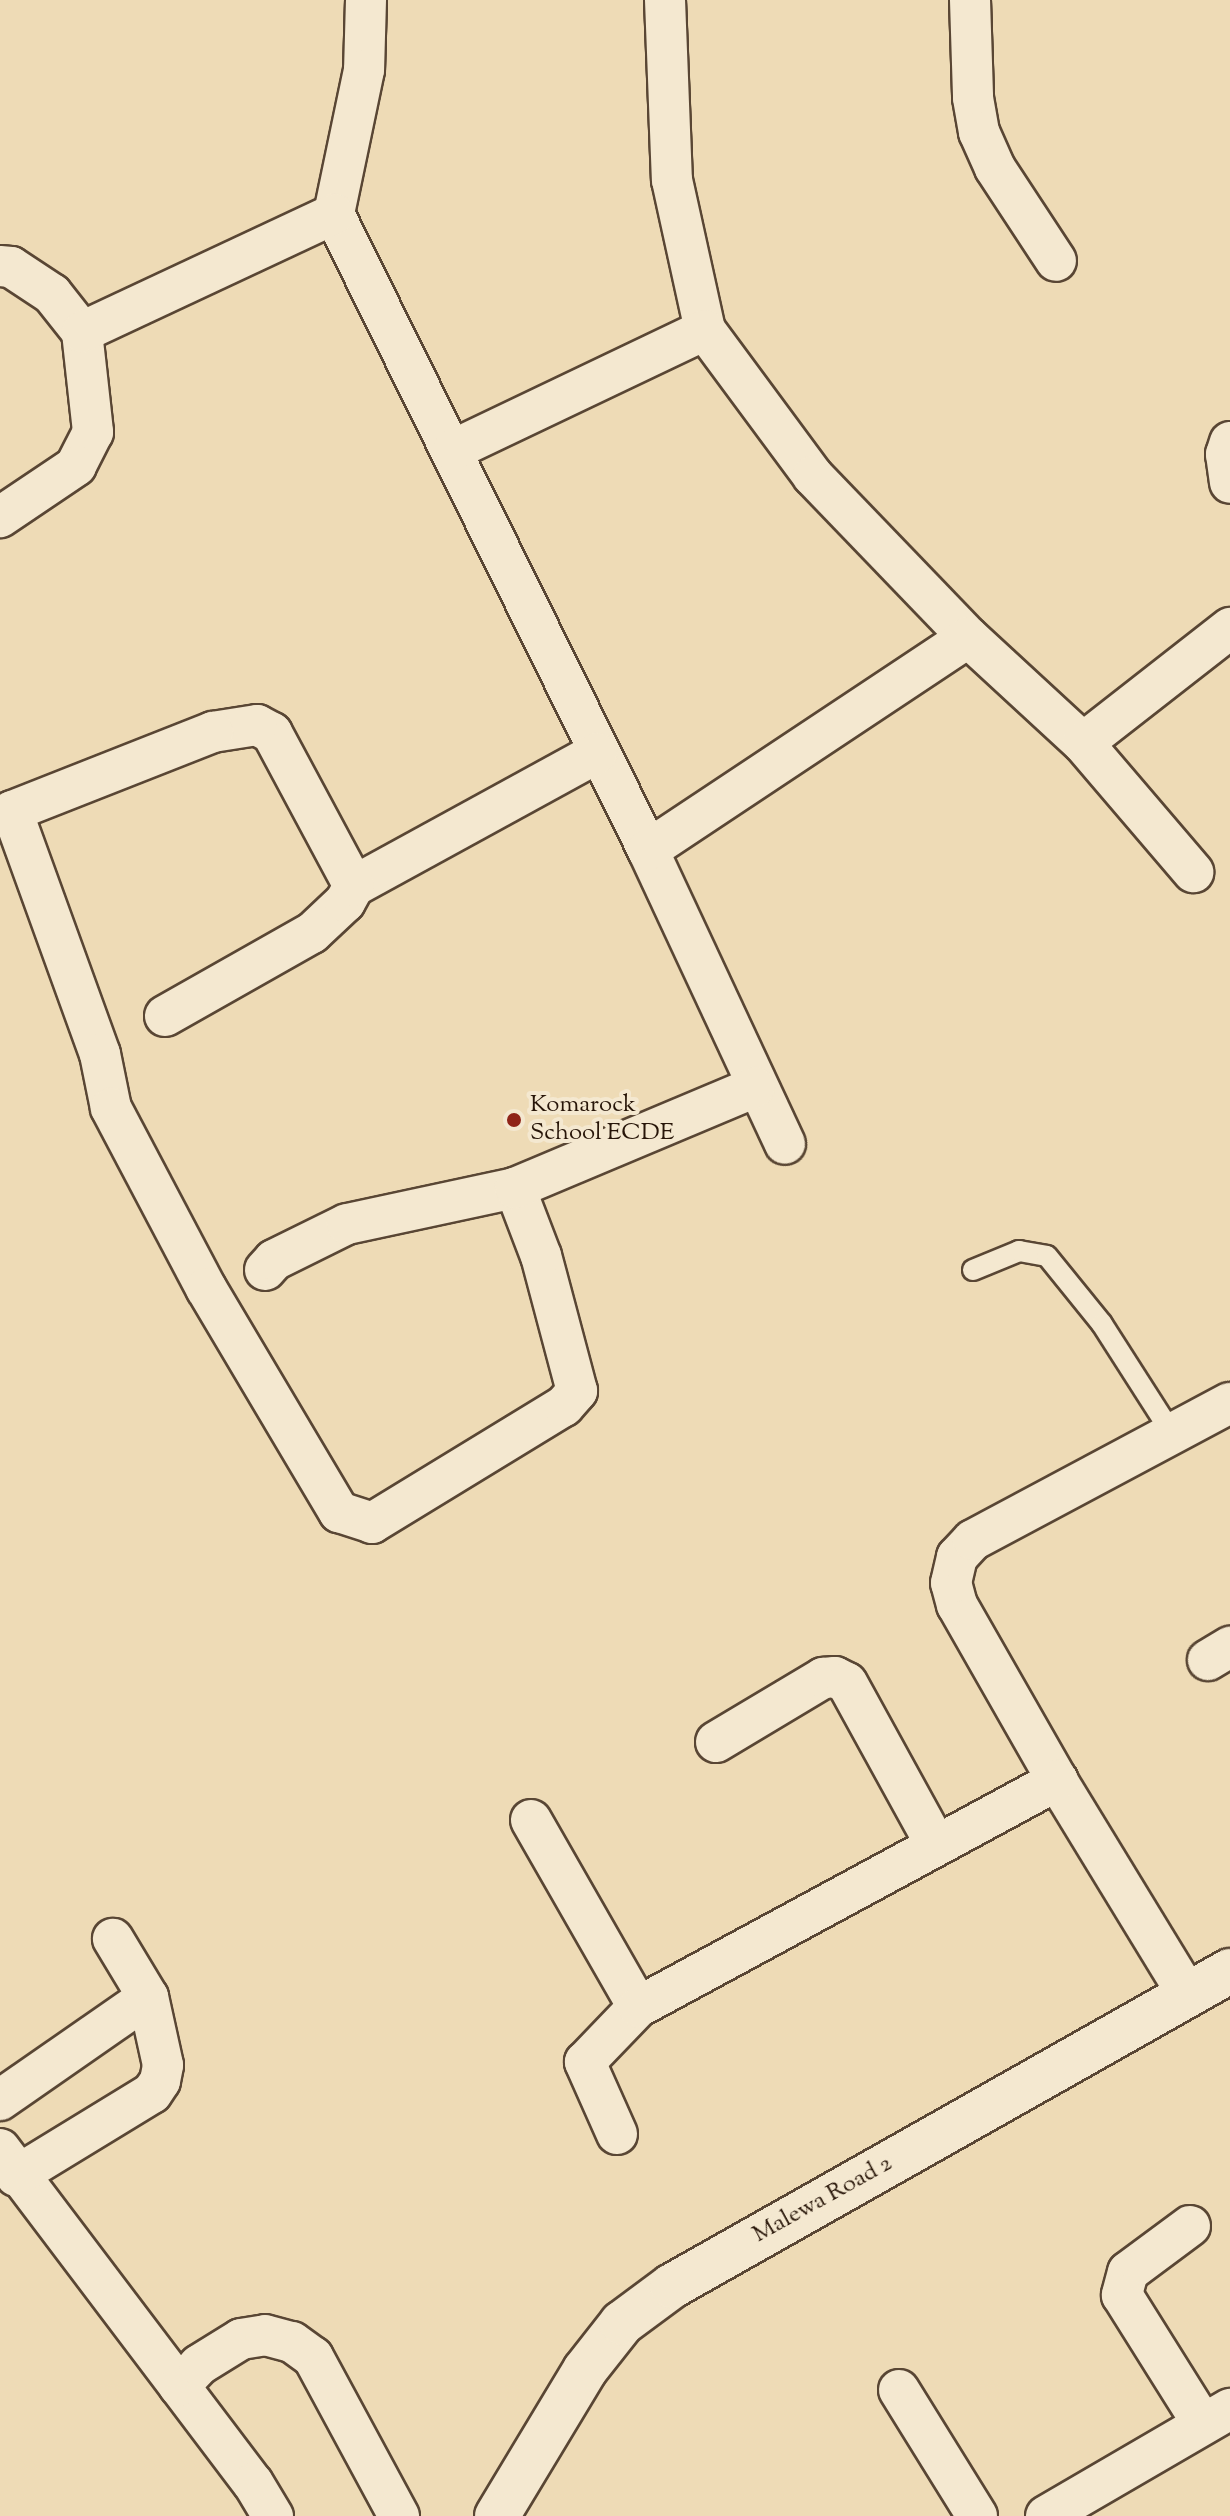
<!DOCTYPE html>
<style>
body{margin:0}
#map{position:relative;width:1230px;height:2516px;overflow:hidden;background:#eedbb6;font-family:"Sorts Mill Goudy",serif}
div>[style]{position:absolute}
.roads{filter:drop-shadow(2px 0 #594634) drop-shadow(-2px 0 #594634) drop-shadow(0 2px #594634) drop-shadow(0 -2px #594634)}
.lane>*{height:20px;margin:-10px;padding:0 10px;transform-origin:10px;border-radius:10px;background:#f4e8d0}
.street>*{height:40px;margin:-20px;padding:0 20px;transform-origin:20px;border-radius:20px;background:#f4e8d0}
.secondary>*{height:44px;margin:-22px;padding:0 22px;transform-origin:22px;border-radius:22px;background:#f4e8d0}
.dots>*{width:22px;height:22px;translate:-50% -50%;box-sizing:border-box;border:4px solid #f4e8d0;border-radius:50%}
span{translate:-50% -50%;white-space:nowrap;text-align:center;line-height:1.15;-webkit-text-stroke:8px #f4e8d0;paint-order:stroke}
.poi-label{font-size:24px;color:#271508}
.left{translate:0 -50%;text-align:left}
.street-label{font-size:24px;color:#271508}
</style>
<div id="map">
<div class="roads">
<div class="lane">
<div style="left:973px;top:1270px;width:50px;rotate:-22.4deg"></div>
<div style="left:1019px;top:1251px;width:28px;rotate:10deg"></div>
<div style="left:1047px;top:1256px;width:87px;rotate:51deg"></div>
<div style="left:1102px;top:1324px;width:132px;rotate:57.4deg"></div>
</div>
<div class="street">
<div style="left:366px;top:0;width:70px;rotate:91.6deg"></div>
<div style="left:364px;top:70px;width:147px;rotate:101.8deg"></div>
<div style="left:334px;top:214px;width:709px;rotate:63.72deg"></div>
<div style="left:648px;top:850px;width:324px;rotate:65deg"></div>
<div style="left:665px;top:0;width:180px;rotate:87.8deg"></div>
<div style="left:672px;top:180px;width:154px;rotate:77.6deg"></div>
<div style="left:705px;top:330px;width:182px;rotate:53.5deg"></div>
<div style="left:813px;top:476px;width:223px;rotate:46.1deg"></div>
<div style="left:968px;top:637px;width:156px;rotate:42.7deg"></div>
<div style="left:1083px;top:743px;width:170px;rotate:49.5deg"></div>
<div style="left:970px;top:0;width:98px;rotate:88.2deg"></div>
<div style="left:973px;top:98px;width:35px;rotate:80deg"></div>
<div style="left:979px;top:132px;width:39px;rotate:66deg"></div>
<div style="left:995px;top:168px;width:111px;rotate:56.7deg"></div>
<div style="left:0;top:266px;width:11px;rotate:5deg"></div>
<div style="left:11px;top:267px;width:49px;rotate:33.4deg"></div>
<div style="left:52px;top:294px;width:48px;rotate:51.7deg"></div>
<div style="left:82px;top:332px;width:101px;rotate:83.7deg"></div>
<div style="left:93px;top:432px;width:38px;rotate:117deg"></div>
<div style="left:76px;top:466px;width:92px;rotate:146.1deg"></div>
<div style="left:82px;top:332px;width:278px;rotate:-25.1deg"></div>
<div style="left:1230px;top:442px;width:13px;rotate:108deg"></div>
<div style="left:1226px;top:454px;width:29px;rotate:82deg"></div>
<div style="left:453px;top:450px;width:279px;rotate:-25.5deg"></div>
<div style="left:1083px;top:743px;width:187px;rotate:-38deg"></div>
<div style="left:648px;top:850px;width:384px;rotate:-33.6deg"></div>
<div style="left:354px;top:886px;width:277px;rotate:-28.7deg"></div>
<div style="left:165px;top:1016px;width:169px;rotate:-29.5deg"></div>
<div style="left:312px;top:933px;width:45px;rotate:-43.2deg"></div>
<div style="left:345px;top:902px;width:18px;rotate:-61deg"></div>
<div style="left:354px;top:886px;width:174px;rotate:-118.2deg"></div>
<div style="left:272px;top:733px;width:17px;rotate:-152deg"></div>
<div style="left:257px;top:725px;width:45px;rotate:171deg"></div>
<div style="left:213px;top:732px;width:216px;rotate:158.5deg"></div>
<div style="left:12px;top:811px;width:258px;rotate:70.1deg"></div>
<div style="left:100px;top:1054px;width:55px;rotate:78.5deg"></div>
<div style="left:111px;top:1108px;width:204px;rotate:62.2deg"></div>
<div style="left:206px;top:1288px;width:261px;rotate:59.3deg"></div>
<div style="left:339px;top:1512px;width:35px;rotate:18deg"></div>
<div style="left:372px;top:1523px;width:225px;rotate:-31.4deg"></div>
<div style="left:564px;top:1406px;width:20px;rotate:-49deg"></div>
<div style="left:577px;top:1391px;width:140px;rotate:-104.9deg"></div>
<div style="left:541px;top:1256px;width:73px;rotate:-110.9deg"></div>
<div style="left:265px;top:1270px;width:13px;rotate:-48deg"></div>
<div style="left:274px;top:1260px;width:81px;rotate:-26.3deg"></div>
<div style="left:347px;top:1224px;width:172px;rotate:-12.1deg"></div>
<div style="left:515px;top:1188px;width:260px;rotate:-22.8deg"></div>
<div style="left:1208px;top:1660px;width:26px;rotate:-31deg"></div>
<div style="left:716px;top:1742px;width:125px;rotate:-30.9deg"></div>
<div style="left:823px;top:1678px;width:12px;rotate:-5deg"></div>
<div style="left:835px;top:1677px;width:13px;rotate:27deg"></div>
<div style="left:847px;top:1683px;width:185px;rotate:61.2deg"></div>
<div style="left:531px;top:1820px;width:215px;rotate:60.2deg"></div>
<div style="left:1188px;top:1995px;width:252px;rotate:-121.4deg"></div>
<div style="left:1057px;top:1780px;width:202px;rotate:-119.7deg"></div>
<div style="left:957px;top:1605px;width:23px;rotate:-105deg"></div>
<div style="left:951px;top:1583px;width:27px;rotate:-77deg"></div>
<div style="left:957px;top:1557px;width:23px;rotate:-47deg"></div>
<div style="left:973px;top:1540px;width:291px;rotate:-28.1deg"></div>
<div style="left:0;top:2100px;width:180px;rotate:-34.8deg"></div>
<div style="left:617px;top:2134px;width:79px;rotate:-114deg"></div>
<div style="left:585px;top:2062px;width:76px;rotate:-46.1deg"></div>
<div style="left:638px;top:2007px;width:477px;rotate:-28.4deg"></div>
<div style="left:0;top:2149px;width:419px;rotate:52.9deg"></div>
<div style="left:253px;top:2483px;width:39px;rotate:59deg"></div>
<div style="left:16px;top:2176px;width:159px;rotate:-31.4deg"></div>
<div style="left:152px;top:2093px;width:14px;rotate:-56deg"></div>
<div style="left:160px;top:2081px;width:16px;rotate:-79deg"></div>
<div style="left:163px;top:2065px;width:70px;rotate:-102.4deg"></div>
<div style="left:148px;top:1997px;width:68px;rotate:-121.1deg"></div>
<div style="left:1190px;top:2226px;width:77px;rotate:143.4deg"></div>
<div style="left:1128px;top:2272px;width:24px;rotate:105deg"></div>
<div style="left:1122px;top:2295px;width:152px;rotate:57.9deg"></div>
<div style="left:179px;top:2386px;width:29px;rotate:-46deg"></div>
<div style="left:199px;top:2365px;width:49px;rotate:-31.8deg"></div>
<div style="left:241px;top:2339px;width:24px;rotate:-9deg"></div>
<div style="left:265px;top:2335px;width:28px;rotate:15deg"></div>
<div style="left:292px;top:2342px;width:26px;rotate:36deg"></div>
<div style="left:313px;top:2357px;width:181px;rotate:61.6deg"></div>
<div style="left:899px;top:2390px;width:148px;rotate:58.2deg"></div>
<div style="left:1046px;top:2516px;width:213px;rotate:-30.2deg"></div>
</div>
<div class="secondary">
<div style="left:497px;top:2516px;width:170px;rotate:-58.9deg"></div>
<div style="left:585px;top:2370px;width:60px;rotate:-51.8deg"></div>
<div style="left:622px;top:2323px;width:62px;rotate:-36.5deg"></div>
<div style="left:672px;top:2286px;width:641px;rotate:-29.45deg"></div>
</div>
</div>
<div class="dots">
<div style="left:514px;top:1120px;background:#8f2418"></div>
</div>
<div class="poi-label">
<span class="left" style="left:530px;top:1120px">Komarock<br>School ECDE</span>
</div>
<div class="street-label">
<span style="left:823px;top:2200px;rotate:-29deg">Malewa Road 2</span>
</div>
</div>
